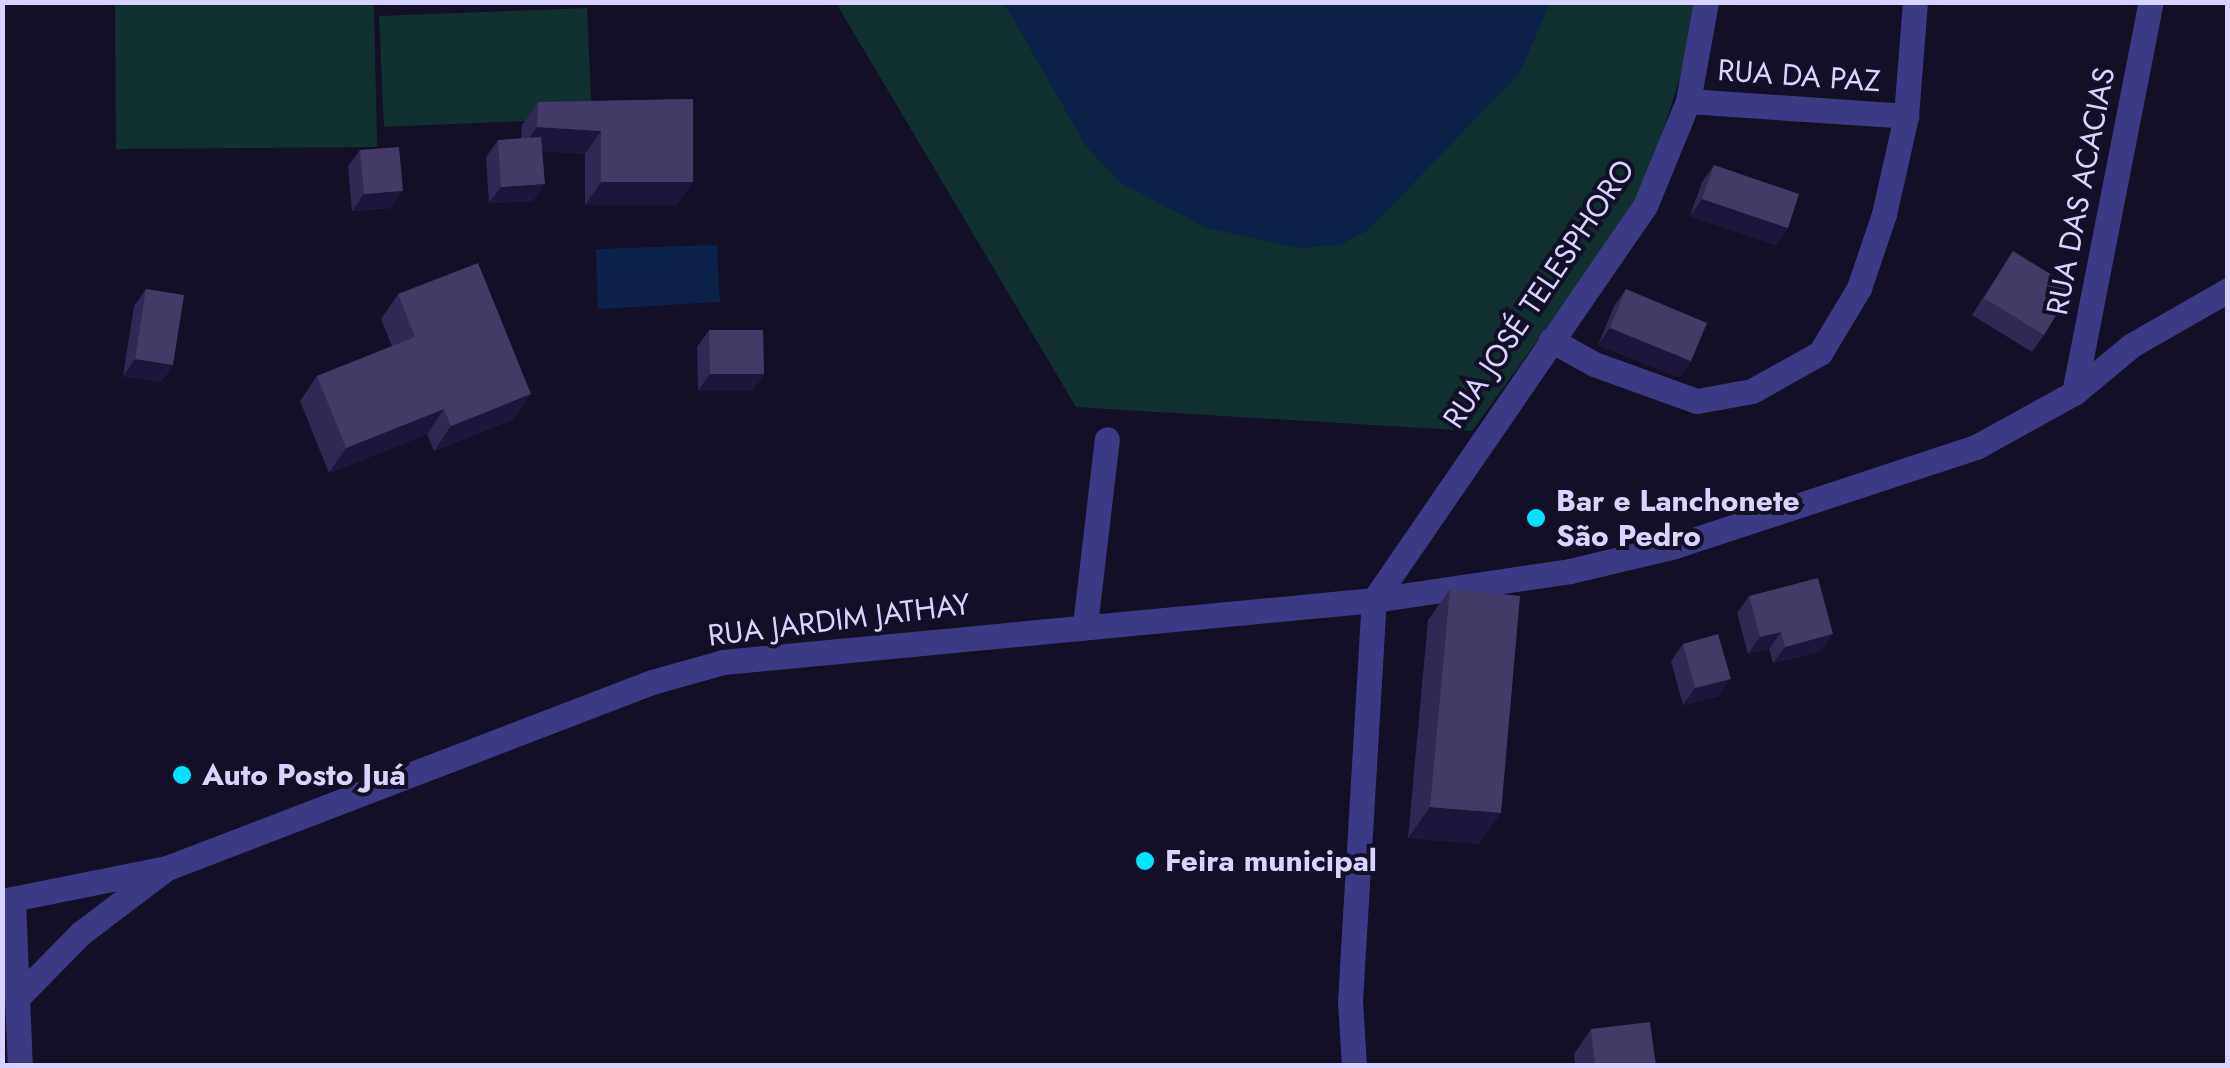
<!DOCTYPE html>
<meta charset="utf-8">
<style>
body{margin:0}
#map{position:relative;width:2230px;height:1068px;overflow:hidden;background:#130f26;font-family:Jost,sans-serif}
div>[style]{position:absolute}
.green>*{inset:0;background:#12302f}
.water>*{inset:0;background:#0c2248}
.minor>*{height:25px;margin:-12.5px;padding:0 12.5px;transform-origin:12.5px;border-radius:12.5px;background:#3d3a85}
.tertiary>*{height:25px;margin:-12.5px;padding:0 12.5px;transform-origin:12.5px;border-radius:12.5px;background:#3d3a85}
.wall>*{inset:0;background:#312854}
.shaded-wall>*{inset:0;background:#1d163a}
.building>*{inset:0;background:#433a66}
.dots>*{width:28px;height:28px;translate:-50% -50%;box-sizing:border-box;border:5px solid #130f26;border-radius:50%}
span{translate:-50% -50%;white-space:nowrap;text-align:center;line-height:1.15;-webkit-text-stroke:8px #130f26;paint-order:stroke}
.street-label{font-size:30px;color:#d9d4ff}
.poi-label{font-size:30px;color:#d9d4ff;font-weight:700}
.left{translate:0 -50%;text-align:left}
.frame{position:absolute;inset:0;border:5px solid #d9d4ff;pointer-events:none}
</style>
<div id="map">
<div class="green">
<div style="clip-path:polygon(115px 3px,374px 3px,377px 147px,116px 149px)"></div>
<div style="clip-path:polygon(836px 3px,1697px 3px,1695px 30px,1643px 194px,1472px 431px,1076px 407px)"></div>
<div style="clip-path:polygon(587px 8px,592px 118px,384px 127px,379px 16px)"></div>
</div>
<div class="water">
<div style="clip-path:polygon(1004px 3px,1550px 3px,1519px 74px,1368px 230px,1340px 245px,1298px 248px,1207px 228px,1121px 183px,1086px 146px)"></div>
<div style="clip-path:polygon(717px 245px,720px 302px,598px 309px,596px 249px)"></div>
</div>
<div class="minor">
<div style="left:1688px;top:101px;width:219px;rotate:3.9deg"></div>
<div style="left:1551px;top:340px;width:49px;rotate:29.2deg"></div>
<div style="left:1594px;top:364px;width:109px;rotate:19.8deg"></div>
<div style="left:1697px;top:401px;width:56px;rotate:-10.3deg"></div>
<div style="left:1752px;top:391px;width:78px;rotate:-29.2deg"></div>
<div style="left:1820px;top:353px;width:76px;rotate:-59deg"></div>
<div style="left:1859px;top:288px;width:78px;rotate:-71.3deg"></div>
<div style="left:1884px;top:214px;width:100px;rotate:-77.3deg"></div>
<div style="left:1906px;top:116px;width:114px;rotate:-85.5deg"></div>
<div style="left:2074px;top:393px;width:399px;rotate:-78.9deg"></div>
<div style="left:1085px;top:625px;width:187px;rotate:-83.3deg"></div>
<div style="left:2px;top:901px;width:168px;rotate:-11.3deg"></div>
<div style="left:167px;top:868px;width:519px;rotate:-20.98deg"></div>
<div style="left:652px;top:682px;width:74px;rotate:-15.7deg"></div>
<div style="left:723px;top:662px;width:654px;rotate:-5.44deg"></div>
<div style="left:1374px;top:600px;width:198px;rotate:-8.4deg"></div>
<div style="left:1570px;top:571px;width:108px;rotate:-13.4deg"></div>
<div style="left:1675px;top:546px;width:317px;rotate:-18.2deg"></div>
<div style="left:1976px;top:447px;width:112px;rotate:-28.9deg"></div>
<div style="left:2074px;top:393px;width:75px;rotate:-39.6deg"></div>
<div style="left:2132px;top:345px;width:111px;rotate:-29.8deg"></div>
<div style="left:13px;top:902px;width:164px;rotate:87.6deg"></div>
<div style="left:20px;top:995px;width:87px;rotate:-45.5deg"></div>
<div style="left:81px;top:933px;width:103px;rotate:-37.1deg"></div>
</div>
<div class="tertiary">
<div style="left:1354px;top:1066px;width:65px;rotate:-93.5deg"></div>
<div style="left:1350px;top:1001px;width:402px;rotate:-86.6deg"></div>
<div style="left:1374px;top:600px;width:478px;rotate:-55.5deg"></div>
<div style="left:1645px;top:206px;width:113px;rotate:-67.7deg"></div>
<div style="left:1688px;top:101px;width:101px;rotate:-79.7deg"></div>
</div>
<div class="wall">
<div style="clip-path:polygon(693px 99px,693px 182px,676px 205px,585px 205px,585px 154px,542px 151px,533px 201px,489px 203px,486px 157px,498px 140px,521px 139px,522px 125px,538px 102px)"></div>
<div style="clip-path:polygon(360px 150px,391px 208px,352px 211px,348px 166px)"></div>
<div style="clip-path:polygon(1714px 165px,1788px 228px,1776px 245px,1690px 216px,1702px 182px)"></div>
<div style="clip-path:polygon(2013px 251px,2044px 335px,2032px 352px,1972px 315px)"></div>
<div style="clip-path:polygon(146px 289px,173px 365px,161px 382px,123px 376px,134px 306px)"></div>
<div style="clip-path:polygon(1626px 289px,1691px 361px,1679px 377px,1598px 345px,1614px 306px)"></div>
<div style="clip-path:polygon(398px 294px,514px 419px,434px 451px,427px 434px,329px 473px,300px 401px,317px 376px,392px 346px,381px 319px)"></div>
<div style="clip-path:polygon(709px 330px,764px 374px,752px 391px,698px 391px,697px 347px)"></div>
<div style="clip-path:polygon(1450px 589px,1479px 844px,1408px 838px,1428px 620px)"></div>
<div style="clip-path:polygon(1749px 596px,1821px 651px,1773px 663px,1769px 649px,1748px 654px,1737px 613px)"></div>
<div style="clip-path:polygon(1683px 644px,1719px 696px,1683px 705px,1671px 661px)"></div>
<div style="clip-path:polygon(1591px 1029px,1656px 1066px,1575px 1066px,1574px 1054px)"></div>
</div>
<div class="shaded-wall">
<div style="clip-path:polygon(537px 127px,601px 131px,585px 154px,521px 150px)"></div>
<div style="clip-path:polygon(601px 182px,693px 182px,676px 205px,585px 205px)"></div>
<div style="clip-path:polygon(545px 184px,533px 201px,489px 203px,501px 187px)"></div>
<div style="clip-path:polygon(403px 191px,391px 208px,352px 211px,364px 194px)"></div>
<div style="clip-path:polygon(1702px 199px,1788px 228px,1776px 245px,1690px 216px)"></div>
<div style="clip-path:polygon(1610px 328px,1691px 361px,1679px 377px,1598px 345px)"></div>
<div style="clip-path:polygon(135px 359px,173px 365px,161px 382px,123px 376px)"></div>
<div style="clip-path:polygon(710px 374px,764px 374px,752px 391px,698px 391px)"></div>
<div style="clip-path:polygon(531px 394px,514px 419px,434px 451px,451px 426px)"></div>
<div style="clip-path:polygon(444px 409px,427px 434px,329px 473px,346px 448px)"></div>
<div style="clip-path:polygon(1781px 632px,1769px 649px,1748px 654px,1760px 637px)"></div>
<div style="clip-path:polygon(1833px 634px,1821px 651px,1773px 663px,1785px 647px)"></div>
<div style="clip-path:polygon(1731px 679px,1719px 696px,1683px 705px,1695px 688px)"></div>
<div style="clip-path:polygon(1430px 807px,1501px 813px,1479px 844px,1408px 838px)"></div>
</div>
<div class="building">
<div style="clip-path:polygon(693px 99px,693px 182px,601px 182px,601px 131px,537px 127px,538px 102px)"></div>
<div style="clip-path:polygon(541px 137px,545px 184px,501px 187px,498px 140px)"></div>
<div style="clip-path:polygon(399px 147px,403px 191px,364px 194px,360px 150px)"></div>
<div style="clip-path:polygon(1714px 165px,1799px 194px,1788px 228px,1702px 199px)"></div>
<div style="clip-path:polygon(2013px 251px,2073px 288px,2044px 335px,1984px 298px)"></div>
<div style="clip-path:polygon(478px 263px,531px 394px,451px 426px,444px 409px,346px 448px,317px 376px,415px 337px,398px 294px)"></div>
<div style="clip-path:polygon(146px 289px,184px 295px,173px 365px,135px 359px)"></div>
<div style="clip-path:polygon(1626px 289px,1707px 323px,1691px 361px,1610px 328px)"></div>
<div style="clip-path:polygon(709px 330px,763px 330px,764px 374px,710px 374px)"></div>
<div style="clip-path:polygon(1818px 578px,1833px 634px,1785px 647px,1781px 632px,1760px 637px,1749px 596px)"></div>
<div style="clip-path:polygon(1450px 589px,1520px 596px,1501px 813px,1430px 807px)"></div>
<div style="clip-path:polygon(1718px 634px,1731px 679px,1695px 688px,1683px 644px)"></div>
<div style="clip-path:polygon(1650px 1022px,1656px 1066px,1595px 1066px,1591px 1029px)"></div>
</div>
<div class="dots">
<div style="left:1536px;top:518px;background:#00e5ff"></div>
<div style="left:182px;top:775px;background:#00e5ff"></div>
<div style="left:1145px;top:861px;background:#00e5ff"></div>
</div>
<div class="street-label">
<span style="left:1799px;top:76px;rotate:4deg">RUA DA PAZ</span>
<span style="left:2081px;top:191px;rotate:-79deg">RUA DAS ACACIAS</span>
<span style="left:1539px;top:294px;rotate:-56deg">RUA JOSÉ TELESPHORO</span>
<span style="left:839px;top:620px;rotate:-7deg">RUA JARDIM JATHAY</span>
</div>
<div class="poi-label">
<span class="left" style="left:1556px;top:518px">Bar e Lanchonete<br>São Pedro</span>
<span class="left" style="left:202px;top:775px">Auto Posto Juá</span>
<span class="left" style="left:1165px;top:861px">Feira municipal</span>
</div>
<div class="frame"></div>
</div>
